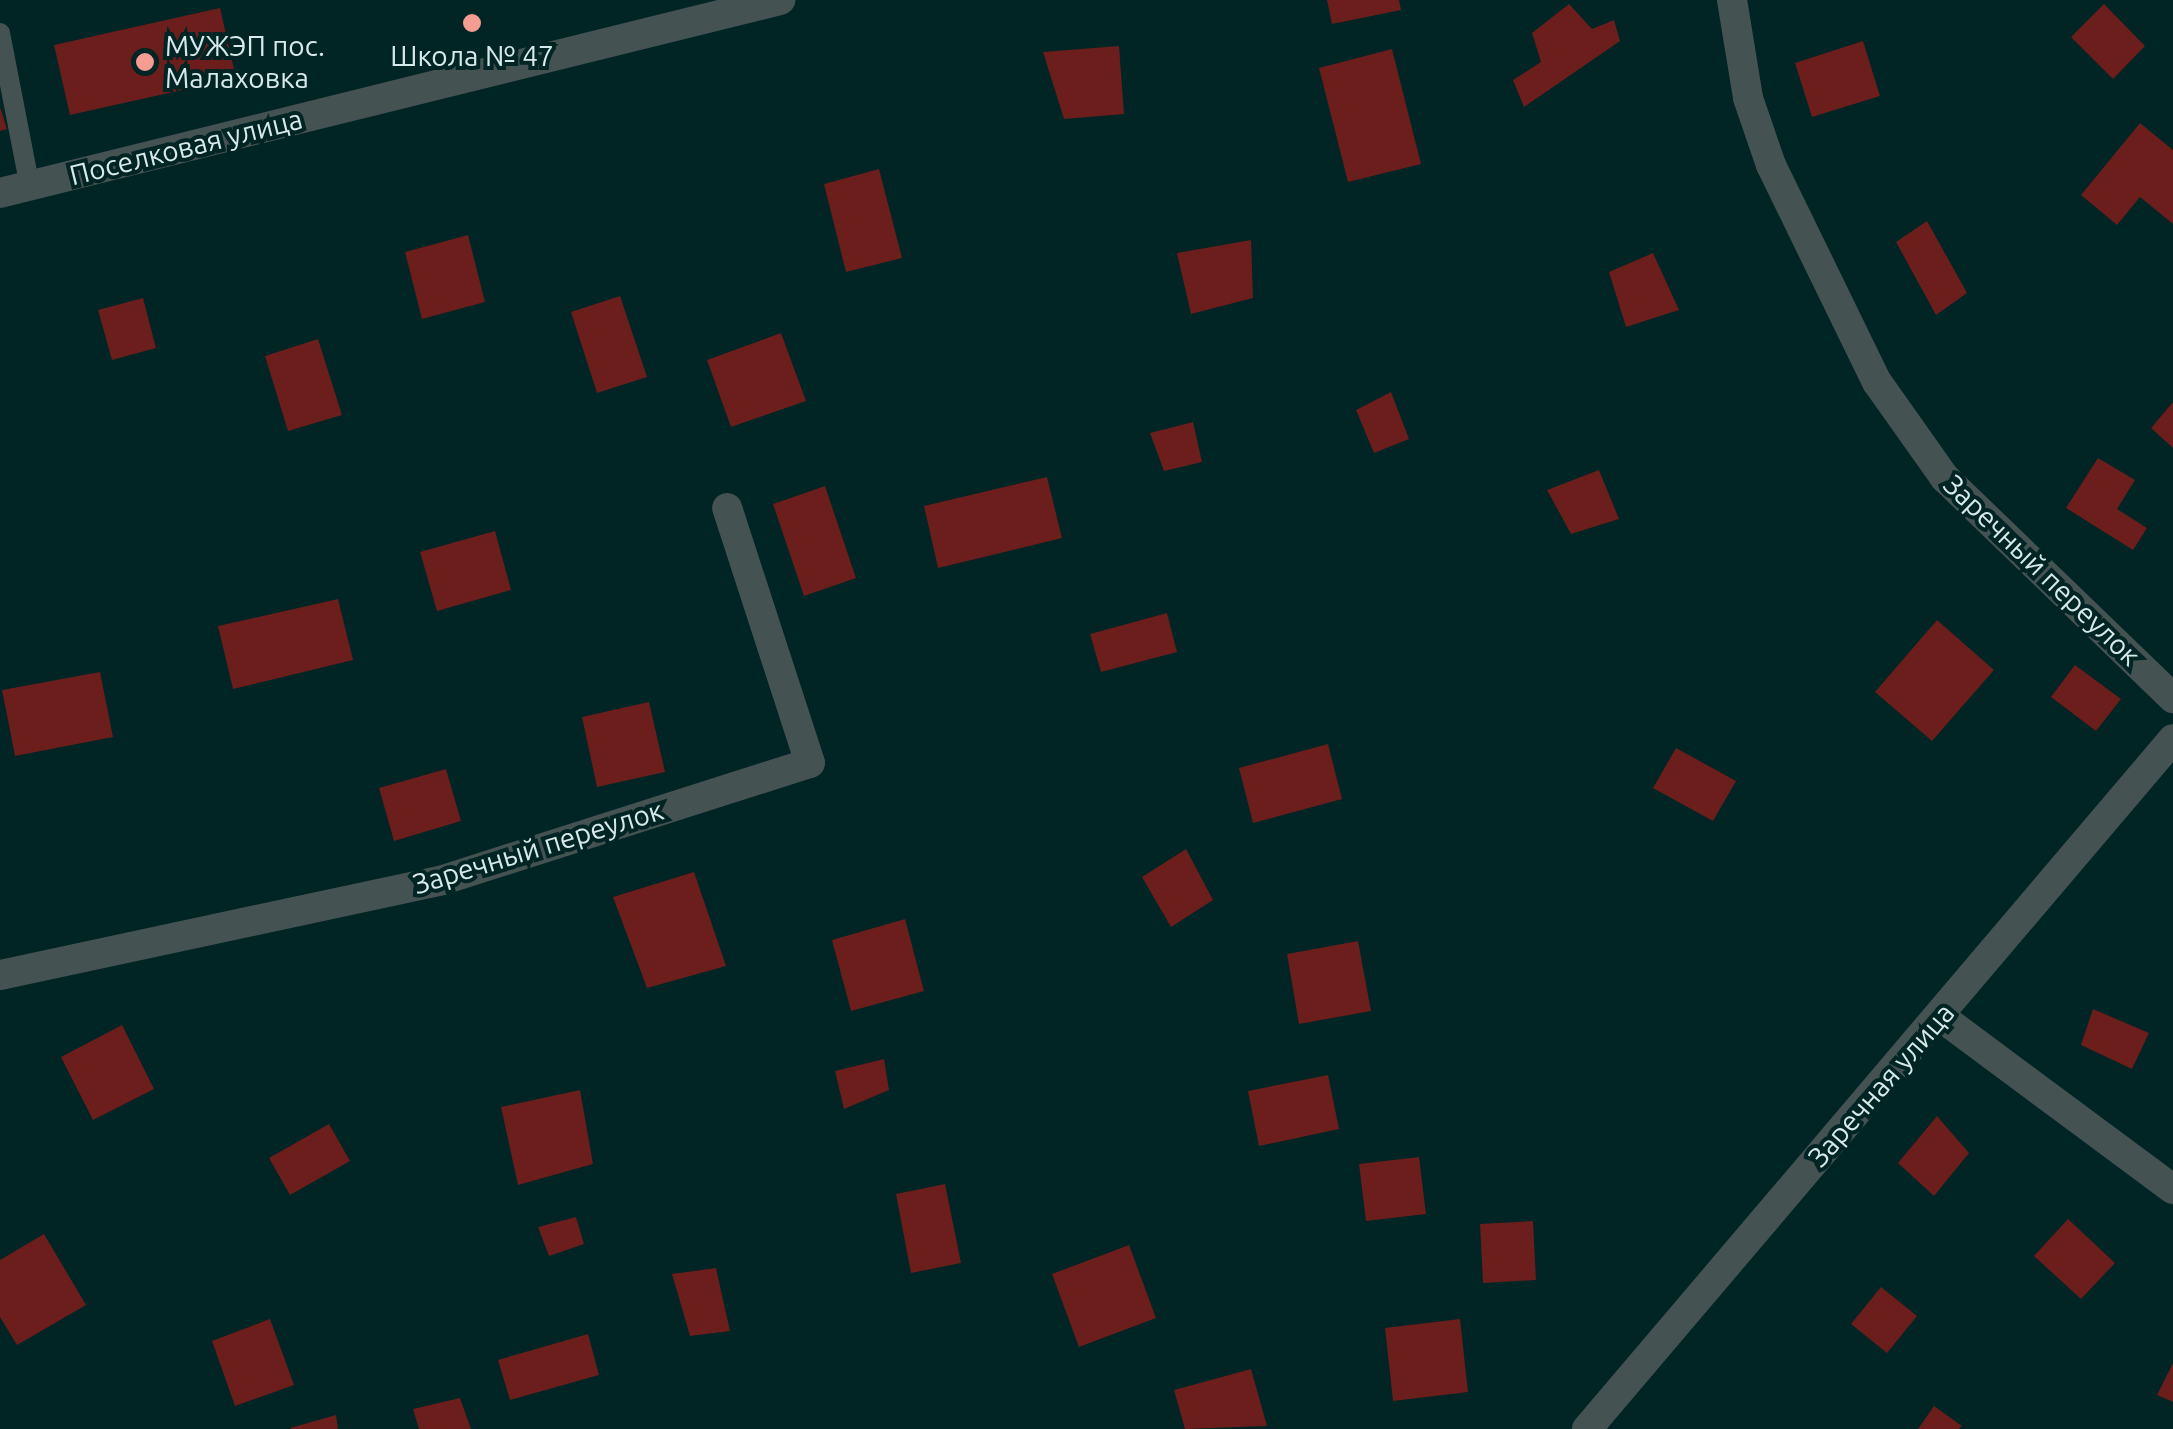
<!DOCTYPE html>
<meta charset="utf-8">
<style>
body{margin:0}
#map{position:relative;width:2173px;height:1429px;overflow:hidden;background:#012424;font-family:Ubuntu,sans-serif}
div>[style]{position:absolute}
.building>*{inset:0;background:#6b1e1c}
.lane>*{height:20px;margin:-10px;padding:0 10px;transform-origin:10px;border-radius:10px;background:#445252}
.street>*{height:30px;margin:-15px;padding:0 15px;transform-origin:15px;border-radius:15px;background:#445252}
.dots>*{width:28px;height:28px;translate:-50% -50%;box-sizing:border-box;border:5px solid #012424;border-radius:50%}
span{translate:-50% -50%;white-space:nowrap;text-align:center;line-height:1.15;-webkit-text-stroke:8px #012424;paint-order:stroke}
.poi-label{font-size:28px;color:#d7e9e9}
.left{translate:0 -50%;text-align:left}
.street-label{font-size:28px;color:#d7e9e9}
</style>
<div id="map">
<div class="building">
<div style="clip-path:polygon(1327px 0,1399px 0,1401px 10px,1332px 24px)"></div>
<div style="clip-path:polygon(1569px 4px,1592px 29px,1614px 20px,1620px 41px,1524px 107px,1513px 80px,1541px 62px,1532px 33px)"></div>
<div style="clip-path:polygon(2104px 4px,2145px 46px,2113px 79px,2071px 37px)"></div>
<div style="clip-path:polygon(220px 8px,236px 78px,70px 115px,54px 45px)"></div>
<div style="clip-path:polygon(1863px 41px,1880px 96px,1812px 117px,1795px 63px)"></div>
<div style="clip-path:polygon(1119px 46px,1124px 114px,1064px 119px,1043px 52px)"></div>
<div style="clip-path:polygon(1392px 49px,1421px 164px,1348px 182px,1319px 68px)"></div>
<div style="clip-path:polygon(0 107px,7px 129px,0 131px)"></div>
<div style="clip-path:polygon(2140px 123px,2173px 150px,2173px 224px,2140px 197px,2117px 225px,2081px 195px)"></div>
<div style="clip-path:polygon(879px 169px,902px 258px,846px 272px,824px 184px)"></div>
<div style="clip-path:polygon(1927px 221px,1967px 293px,1936px 315px,1896px 242px)"></div>
<div style="clip-path:polygon(468px 235px,485px 302px,422px 319px,405px 252px)"></div>
<div style="clip-path:polygon(1251px 240px,1253px 298px,1191px 314px,1177px 253px)"></div>
<div style="clip-path:polygon(1653px 253px,1679px 310px,1626px 327px,1609px 272px)"></div>
<div style="clip-path:polygon(620px 296px,647px 377px,597px 393px,571px 312px)"></div>
<div style="clip-path:polygon(143px 298px,156px 348px,112px 360px,98px 310px)"></div>
<div style="clip-path:polygon(781px 333px,806px 401px,731px 427px,707px 360px)"></div>
<div style="clip-path:polygon(318px 339px,342px 415px,288px 431px,265px 356px)"></div>
<div style="clip-path:polygon(1391px 392px,1409px 439px,1374px 453px,1356px 410px)"></div>
<div style="clip-path:polygon(2173px 402px,2173px 448px,2151px 428px)"></div>
<div style="clip-path:polygon(1193px 422px,1202px 462px,1164px 471px,1150px 433px)"></div>
<div style="clip-path:polygon(2098px 458px,2135px 480px,2117px 509px,2147px 528px,2133px 550px,2066px 508px)"></div>
<div style="clip-path:polygon(1599px 470px,1619px 519px,1571px 534px,1547px 490px)"></div>
<div style="clip-path:polygon(1047px 477px,1062px 538px,938px 568px,924px 506px)"></div>
<div style="clip-path:polygon(825px 486px,856px 578px,804px 596px,773px 504px)"></div>
<div style="clip-path:polygon(495px 531px,511px 590px,437px 611px,420px 552px)"></div>
<div style="clip-path:polygon(338px 599px,353px 660px,233px 689px,218px 626px)"></div>
<div style="clip-path:polygon(1167px 613px,1177px 652px,1101px 672px,1090px 634px)"></div>
<div style="clip-path:polygon(1937px 620px,1994px 670px,1932px 741px,1875px 692px)"></div>
<div style="clip-path:polygon(2075px 665px,2121px 699px,2096px 731px,2051px 697px)"></div>
<div style="clip-path:polygon(100px 672px,113px 737px,15px 756px,2px 690px)"></div>
<div style="clip-path:polygon(649px 702px,665px 772px,597px 787px,582px 717px)"></div>
<div style="clip-path:polygon(1328px 744px,1342px 799px,1253px 823px,1239px 768px)"></div>
<div style="clip-path:polygon(1676px 748px,1736px 781px,1713px 821px,1653px 788px)"></div>
<div style="clip-path:polygon(446px 769px,461px 821px,394px 841px,379px 788px)"></div>
<div style="clip-path:polygon(1186px 849px,1213px 900px,1171px 927px,1142px 877px)"></div>
<div style="clip-path:polygon(694px 872px,726px 966px,647px 988px,613px 897px)"></div>
<div style="clip-path:polygon(905px 919px,924px 991px,851px 1011px,832px 940px)"></div>
<div style="clip-path:polygon(1358px 941px,1371px 1011px,1299px 1024px,1287px 954px)"></div>
<div style="clip-path:polygon(2093px 1009px,2149px 1033px,2132px 1069px,2081px 1045px)"></div>
<div style="clip-path:polygon(122px 1025px,154px 1089px,93px 1120px,61px 1057px)"></div>
<div style="clip-path:polygon(884px 1059px,889px 1090px,844px 1109px,835px 1071px)"></div>
<div style="clip-path:polygon(1328px 1075px,1339px 1129px,1259px 1146px,1248px 1091px)"></div>
<div style="clip-path:polygon(580px 1090px,593px 1164px,518px 1185px,501px 1107px)"></div>
<div style="clip-path:polygon(1937px 1116px,1969px 1153px,1934px 1196px,1898px 1163px)"></div>
<div style="clip-path:polygon(329px 1124px,350px 1161px,290px 1195px,269px 1158px)"></div>
<div style="clip-path:polygon(1419px 1157px,1426px 1214px,1366px 1221px,1359px 1164px)"></div>
<div style="clip-path:polygon(945px 1184px,961px 1263px,911px 1273px,896px 1194px)"></div>
<div style="clip-path:polygon(576px 1217px,584px 1244px,549px 1256px,538px 1227px)"></div>
<div style="clip-path:polygon(2068px 1219px,2115px 1263px,2081px 1299px,2034px 1256px)"></div>
<div style="clip-path:polygon(1533px 1221px,1536px 1280px,1483px 1283px,1480px 1224px)"></div>
<div style="clip-path:polygon(44px 1234px,86px 1305px,17px 1345px,0 1317px,0 1260px)"></div>
<div style="clip-path:polygon(1129px 1245px,1156px 1318px,1079px 1347px,1052px 1274px)"></div>
<div style="clip-path:polygon(716px 1268px,730px 1331px,690px 1336px,672px 1274px)"></div>
<div style="clip-path:polygon(1881px 1287px,1917px 1316px,1887px 1353px,1851px 1324px)"></div>
<div style="clip-path:polygon(270px 1319px,294px 1385px,235px 1406px,212px 1341px)"></div>
<div style="clip-path:polygon(1460px 1319px,1468px 1392px,1393px 1401px,1385px 1328px)"></div>
<div style="clip-path:polygon(588px 1334px,599px 1375px,510px 1400px,498px 1360px)"></div>
<div style="clip-path:polygon(2173px 1363px,2173px 1402px,2157px 1395px)"></div>
<div style="clip-path:polygon(1251px 1369px,1267px 1426px,1185px 1429px,1174px 1390px)"></div>
<div style="clip-path:polygon(460px 1398px,471px 1429px,419px 1429px,413px 1409px)"></div>
<div style="clip-path:polygon(1934px 1406px,1962px 1426px,1959px 1429px,1918px 1429px)"></div>
<div style="clip-path:polygon(336px 1415px,338px 1429px,291px 1429px,290px 1428px)"></div>
</div>
<div class="lane">
<div style="left:0;top:33px;width:157px;rotate:79deg"></div>
</div>
<div class="street">
<div style="left:1732px;top:0;width:99px;rotate:80.7deg"></div>
<div style="left:1748px;top:98px;width:71px;rotate:71.1deg"></div>
<div style="left:1771px;top:165px;width:242px;rotate:64deg"></div>
<div style="left:1877px;top:382px;width:118px;rotate:54.7deg"></div>
<div style="left:1945px;top:478px;width:317px;rotate:44deg"></div>
<div style="left:0;top:193px;width:804px;rotate:-13.9deg"></div>
<div style="left:0;top:975px;width:453px;rotate:-12.1deg"></div>
<div style="left:443px;top:880px;width:385px;rotate:-17.7deg"></div>
<div style="left:810px;top:763px;width:268px;rotate:-108deg"></div>
<div style="left:1941px;top:1017px;width:289px;rotate:36.6deg"></div>
<div style="left:1587px;top:1429px;width:905px;rotate:-49.66deg"></div>
</div>
<div class="dots">
<div style="left:472px;top:23px;background:#f59c93"></div>
<div style="left:145px;top:62px;background:#f59c93"></div>
</div>
<div class="poi-label">
<span class="left" style="left:165px;top:62px">МУЖЭП пос.<br>Малаховка</span>
<span style="left:472px;top:56px">Школа № 47</span>
</div>
<div class="street-label">
<span style="left:186px;top:147px;rotate:-14deg">Поселковая улица</span>
<span style="left:2042px;top:570px;rotate:44deg">Заречный переулок</span>
<span style="left:538px;top:847px;rotate:-17deg">Заречный переулок</span>
<span style="left:1881px;top:1085px;rotate:-49deg">Заречная улица</span>
</div>
</div>
